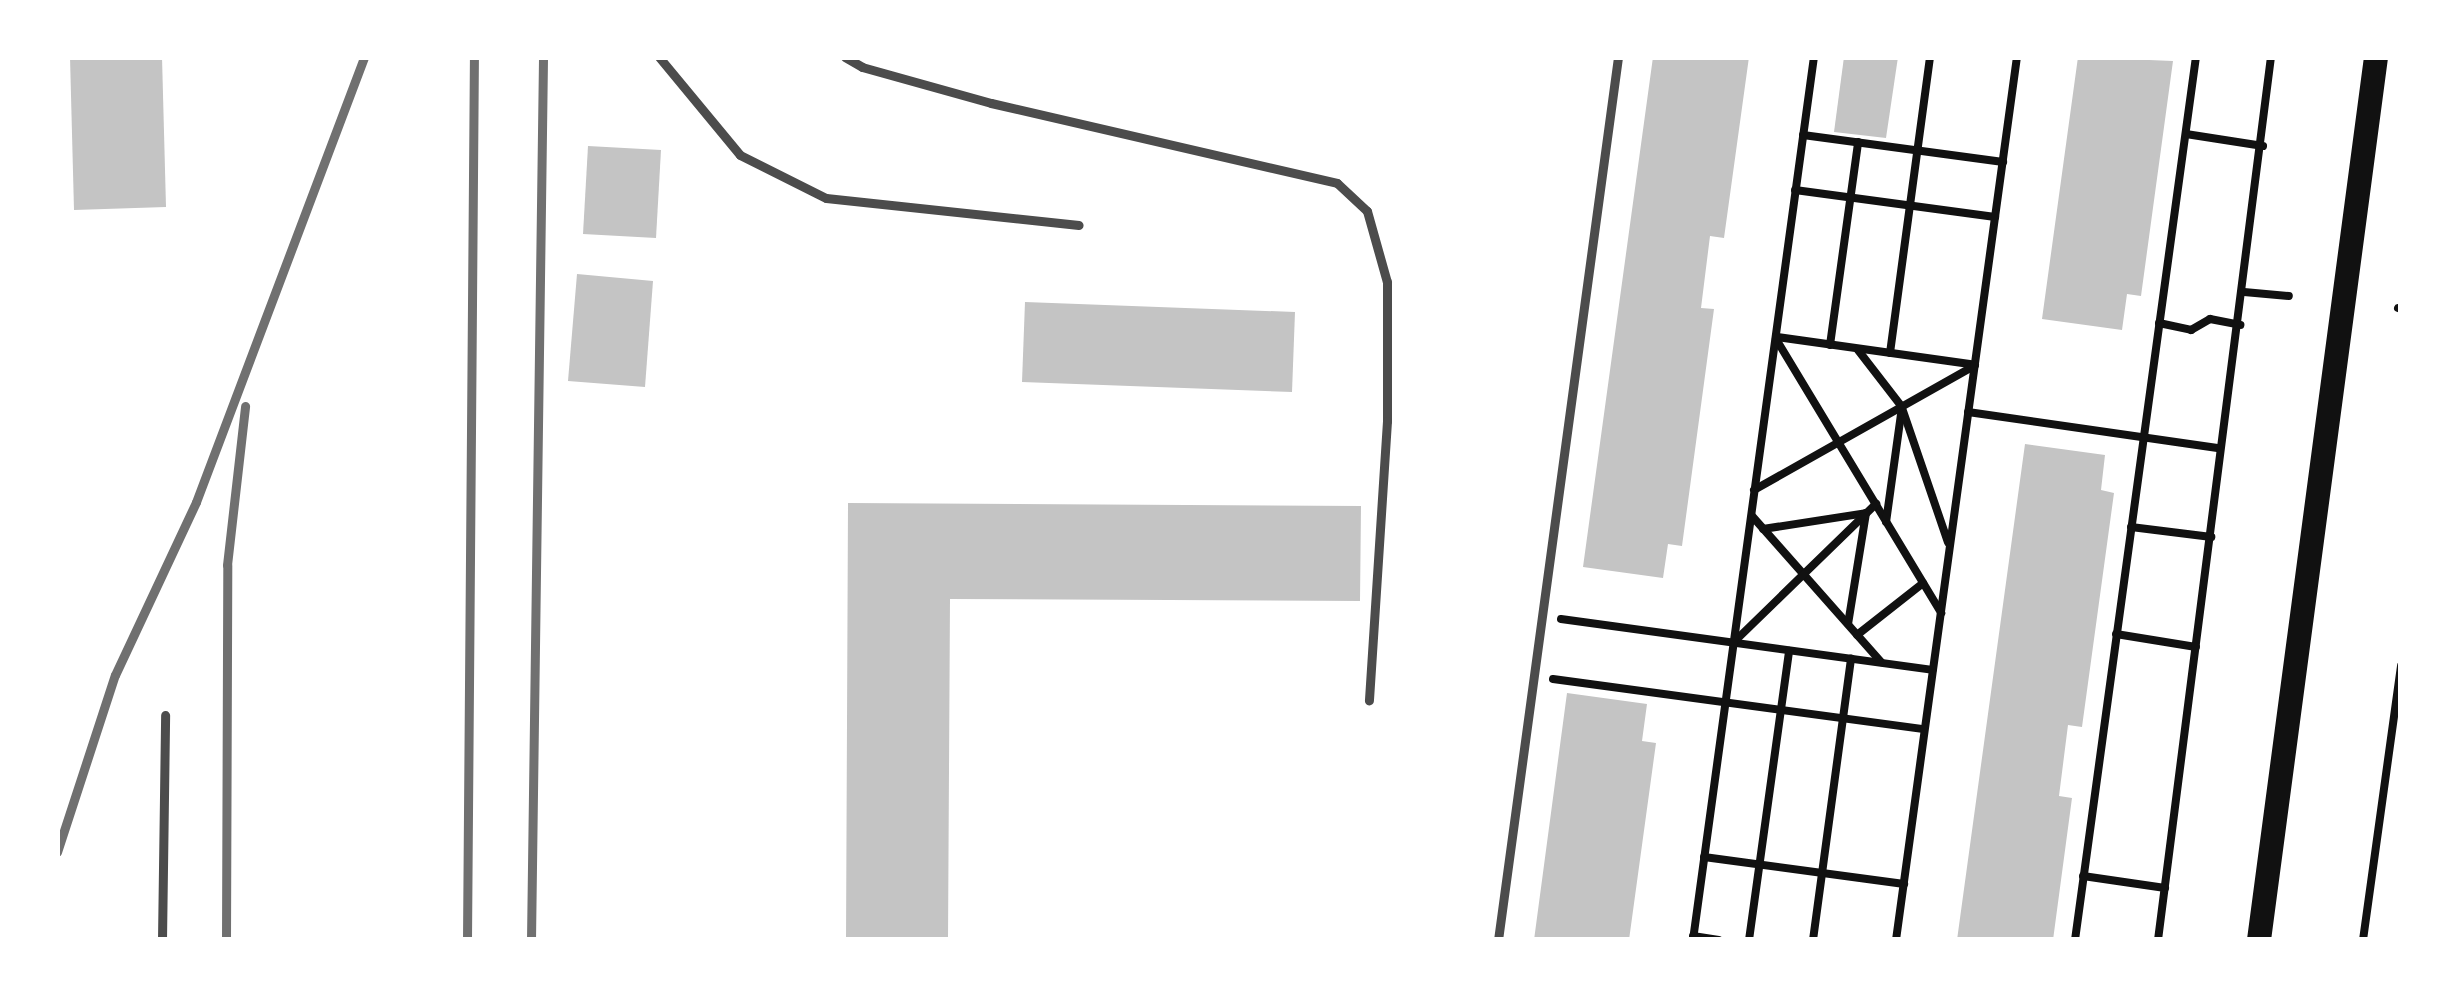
<!DOCTYPE html>
<style>
body{margin:0}
#map{position:relative;width:2458px;height:997px;overflow:hidden;background:#fff;font-family:Lato,sans-serif}
div>[style]{position:absolute}
.building>*{inset:0;background:#c4c4c4}
.path>*{height:8px;margin:-4px;padding:0 4px;transform-origin:4px;border-radius:4px;background:#111}
.service>*{height:9px;margin:-4.5px;padding:0 4.5px;transform-origin:4.5px;border-radius:4.5px;background:#4c4c4c}
.secondary>*{height:24px;margin:-12px;padding:0 12px;transform-origin:12px;border-radius:12px;background:#111}
.rail>*{height:9px;margin:-4.5px;padding:0 4.5px;transform-origin:4.5px;border-radius:4.5px;background:#707070}
span{translate:-50% -50%;white-space:nowrap;text-align:center;line-height:1.15;-webkit-text-stroke:9px #fff;paint-order:stroke}
.frame{position:absolute;inset:0;border:60px solid #fff;pointer-events:none}
</style>
<div id="map">
<div class="building">
<div style="clip-path:polygon(70px 57px,162px 57px,166px 207px,74px 210px)"></div>
<div style="clip-path:polygon(1653px 57px,1749px 57px,1724px 238px,1710px 236px,1701px 308px,1714px 309px,1682px 546px,1668px 544px,1663px 578px,1583px 567px)"></div>
<div style="clip-path:polygon(1844px 57px,1898px 57px,1886px 138px,1834px 132px)"></div>
<div style="clip-path:polygon(2078px 57px,2173px 61px,2141px 296px,2127px 294px,2122px 330px,2042px 319px)"></div>
<div style="clip-path:polygon(588px 146px,661px 150px,656px 238px,583px 234px)"></div>
<div style="clip-path:polygon(577px 274px,653px 281px,645px 387px,568px 381px)"></div>
<div style="clip-path:polygon(1025px 302px,1295px 312px,1292px 392px,1022px 382px)"></div>
<div style="clip-path:polygon(2025px 444px,2105px 455px,2101px 490px,2114px 493px,2082px 727px,2068px 725px,2059px 796px,2072px 798px,2053px 940px,1957px 940px)"></div>
<div style="clip-path:polygon(848px 503px,1361px 506px,1360px 601px,950px 599px,948px 940px,846px 940px)"></div>
<div style="clip-path:polygon(1567px 693px,1647px 704px,1642px 741px,1656px 743px,1629px 940px,1534px 940px)"></div>
</div>
<div class="path">
<div style="left:2186px;top:134px;width:78px;rotate:8.9deg"></div>
<div style="left:1803px;top:135px;width:202px;rotate:7.7deg"></div>
<div style="left:1795px;top:190px;width:202px;rotate:7.7deg"></div>
<div style="left:2244px;top:292px;width:45px;rotate:5.1deg"></div>
<div style="left:2398px;top:308px;width:3px;rotate:18deg"></div>
<div style="left:2159px;top:323px;width:33px;rotate:12deg"></div>
<div style="left:2191px;top:330px;width:22px;rotate:-30deg"></div>
<div style="left:2210px;top:319px;width:31px;rotate:11deg"></div>
<div style="left:1777px;top:337px;width:200px;rotate:8deg"></div>
<div style="left:1776px;top:339px;width:320px;rotate:58.9deg"></div>
<div style="left:1830px;top:345px;width:205px;rotate:-82.1deg"></div>
<div style="left:1858px;top:350px;width:72px;rotate:52.3deg"></div>
<div style="left:1902px;top:407px;width:116px;rotate:97.9deg"></div>
<div style="left:1890px;top:353px;width:299px;rotate:-82.3deg"></div>
<div style="left:1902px;top:408px;width:142px;rotate:71.1deg"></div>
<div style="left:1968px;top:412px;width:252px;rotate:8.2deg"></div>
<div style="left:1754px;top:490px;width:253px;rotate:-29.4deg"></div>
<div style="left:1752px;top:516px;width:195px;rotate:48.5deg"></div>
<div style="left:2131px;top:527px;width:81px;rotate:7.1deg"></div>
<div style="left:1763px;top:529px;width:104px;rotate:-8.8deg"></div>
<div style="left:1866px;top:513px;width:112px;rotate:99.2deg"></div>
<div style="left:1561px;top:619px;width:375px;rotate:7.8deg"></div>
<div style="left:2116px;top:634px;width:81px;rotate:9.2deg"></div>
<div style="left:1857px;top:635px;width:84px;rotate:-38.2deg"></div>
<div style="left:1735px;top:641px;width:197px;rotate:-44.2deg"></div>
<div style="left:1553px;top:679px;width:374px;rotate:7.7deg"></div>
<div style="left:1704px;top:857px;width:202px;rotate:7.7deg"></div>
<div style="left:2083px;top:876px;width:83px;rotate:8.3deg"></div>
<div style="left:1693px;top:936px;width:26px;rotate:9deg"></div>
<div style="left:1693px;top:940px;width:891px;rotate:-82.2deg"></div>
<div style="left:1749px;top:940px;width:292px;rotate:-82.1deg"></div>
<div style="left:1813px;top:940px;width:284px;rotate:-82.3deg"></div>
<div style="left:1896px;top:940px;width:891px;rotate:-82.2deg"></div>
<div style="left:2075px;top:940px;width:891px;rotate:-82.2deg"></div>
<div style="left:2158px;top:940px;width:890px;rotate:-82.71deg"></div>
<div style="left:2363px;top:940px;width:277px;rotate:-82.1deg"></div>
</div>
<div class="service">
<div style="left:659px;top:57px;width:127px;rotate:50.4deg"></div>
<div style="left:740px;top:155px;width:96px;rotate:26.6deg"></div>
<div style="left:826px;top:198px;width:254px;rotate:6.1deg"></div>
<div style="left:845px;top:57px;width:20px;rotate:30deg"></div>
<div style="left:862px;top:67px;width:134px;rotate:15.6deg"></div>
<div style="left:991px;top:103px;width:355px;rotate:13deg"></div>
<div style="left:1337px;top:183px;width:41px;rotate:43deg"></div>
<div style="left:1367px;top:211px;width:74px;rotate:74.3deg"></div>
<div style="left:1387px;top:282px;width:139px;rotate:90deg"></div>
<div style="left:1387px;top:421px;width:280px;rotate:93.7deg"></div>
<div style="left:162px;top:940px;width:225px;rotate:-89.2deg"></div>
<div style="left:1498px;top:940px;width:891px;rotate:-82.26deg"></div>
</div>
<div class="secondary">
<div style="left:2259px;top:940px;width:891px;rotate:-82.45deg"></div>
</div>
<div class="rail">
<div style="left:57px;top:852px;width:186px;rotate:-71.9deg"></div>
<div style="left:115px;top:675px;width:191px;rotate:-64.9deg"></div>
<div style="left:196px;top:502px;width:476px;rotate:-69.3deg"></div>
<div style="left:226px;top:940px;width:375px;rotate:-89.8deg"></div>
<div style="left:227px;top:565px;width:160px;rotate:-83.5deg"></div>
<div style="left:467px;top:940px;width:883px;rotate:-89.55deg"></div>
<div style="left:531px;top:940px;width:883px;rotate:-89.22deg"></div>
</div>
<div class="frame"></div>
</div>
